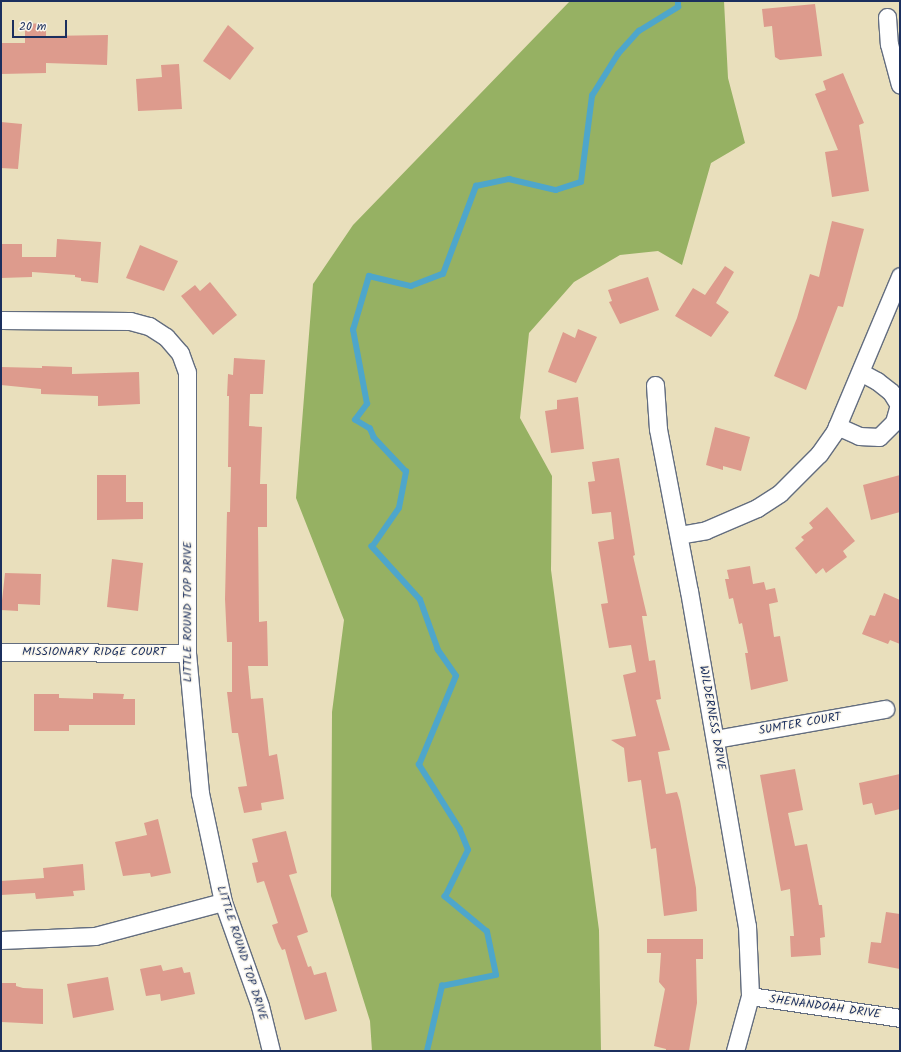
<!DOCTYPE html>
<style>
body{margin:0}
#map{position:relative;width:901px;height:1052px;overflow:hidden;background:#e9dfbc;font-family:Kalam,sans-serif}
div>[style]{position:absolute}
.forest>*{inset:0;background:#96b163}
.stream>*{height:5.5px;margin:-2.75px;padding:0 2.75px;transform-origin:2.75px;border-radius:2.75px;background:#4ea6cb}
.building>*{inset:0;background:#dd9b8d}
.roads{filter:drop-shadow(1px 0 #636d7f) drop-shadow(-1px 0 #636d7f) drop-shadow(0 1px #636d7f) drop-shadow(0 -1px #636d7f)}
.street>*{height:17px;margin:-8.5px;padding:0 8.5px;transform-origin:8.5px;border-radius:8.5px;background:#fff}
span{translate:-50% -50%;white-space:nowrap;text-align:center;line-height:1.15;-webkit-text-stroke:3px #fbf7ec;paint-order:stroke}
.street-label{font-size:12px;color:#1b2f5e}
.frame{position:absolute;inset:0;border:2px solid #1b2f5e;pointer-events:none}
.scale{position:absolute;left:12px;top:20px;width:55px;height:18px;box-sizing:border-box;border:2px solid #1b2f5e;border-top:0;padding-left:5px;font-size:12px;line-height:14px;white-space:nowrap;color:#1b2f5e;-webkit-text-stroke:3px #fbf7ec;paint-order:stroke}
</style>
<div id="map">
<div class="forest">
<div style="clip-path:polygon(570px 1px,724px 1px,728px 78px,745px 143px,711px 163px,682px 265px,658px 251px,620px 255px,574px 282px,529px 333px,520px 418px,552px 476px,551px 570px,599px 930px,601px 1051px,372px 1051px,370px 1021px,331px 896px,332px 712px,344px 620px,296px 498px,313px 284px,353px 225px)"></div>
</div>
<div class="stream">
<div style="left:427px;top:1051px;width:67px;rotate:-77deg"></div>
<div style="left:442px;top:986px;width:55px;rotate:-11.5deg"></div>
<div style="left:496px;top:975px;width:44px;rotate:-101.8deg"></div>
<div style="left:487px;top:932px;width:55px;rotate:-140.2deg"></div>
<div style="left:445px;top:897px;width:52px;rotate:-63.9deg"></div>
<div style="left:468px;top:850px;width:22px;rotate:-112deg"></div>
<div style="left:460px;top:830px;width:77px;rotate:-122.2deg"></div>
<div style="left:419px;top:765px;width:96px;rotate:-67.4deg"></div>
<div style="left:456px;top:676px;width:32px;rotate:-125deg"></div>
<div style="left:438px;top:650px;width:53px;rotate:-109.8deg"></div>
<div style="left:420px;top:600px;width:72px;rotate:-132.2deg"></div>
<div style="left:372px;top:547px;width:47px;rotate:-55.3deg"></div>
<div style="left:399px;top:508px;width:37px;rotate:-79deg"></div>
<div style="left:406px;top:472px;width:47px;rotate:-133.3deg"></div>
<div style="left:374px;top:438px;width:10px;rotate:-114deg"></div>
<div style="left:370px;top:429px;width:17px;rotate:-149deg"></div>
<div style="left:355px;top:420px;width:20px;rotate:-53deg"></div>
<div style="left:367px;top:404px;width:75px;rotate:-100.7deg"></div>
<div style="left:353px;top:330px;width:56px;rotate:-73.5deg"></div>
<div style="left:369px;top:276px;width:43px;rotate:13.4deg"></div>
<div style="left:411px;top:286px;width:34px;rotate:-21deg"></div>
<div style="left:443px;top:274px;width:94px;rotate:-69.4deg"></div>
<div style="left:476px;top:186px;width:34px;rotate:-12deg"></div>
<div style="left:509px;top:179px;width:48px;rotate:13.2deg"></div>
<div style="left:556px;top:190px;width:26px;rotate:-18deg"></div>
<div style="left:581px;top:182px;width:87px;rotate:-82.7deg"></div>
<div style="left:592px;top:96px;width:49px;rotate:-58.2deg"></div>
<div style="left:618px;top:54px;width:31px;rotate:-48deg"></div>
<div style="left:639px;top:31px;width:46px;rotate:-31.6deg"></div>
<div style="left:678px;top:7px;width:6px;rotate:-90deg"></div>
</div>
<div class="building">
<div style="clip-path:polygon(815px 4px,822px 56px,780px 60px,775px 57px,772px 26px,764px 27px,762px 9px)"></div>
<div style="clip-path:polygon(46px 23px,46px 36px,108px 35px,107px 65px,46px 63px,46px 73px,1px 74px,1px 43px,25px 43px,25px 24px)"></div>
<div style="clip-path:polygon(228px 25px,254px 48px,230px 80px,203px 61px)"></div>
<div style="clip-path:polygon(179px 64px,182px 109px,138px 111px,136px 79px,162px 77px,161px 65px)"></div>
<div style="clip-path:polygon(843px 73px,864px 123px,859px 125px,869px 191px,832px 197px,825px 152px,838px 150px,815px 94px,826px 90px,823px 81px)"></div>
<div style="clip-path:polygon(1px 122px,22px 124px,18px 169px,1px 168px)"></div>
<div style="clip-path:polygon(832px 221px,864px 229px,843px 307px,838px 306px,806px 390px,774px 376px,797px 318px,810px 274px,819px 277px)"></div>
<div style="clip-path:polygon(57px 239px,101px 242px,98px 283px,81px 281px,81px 278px,75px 277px,75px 275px,32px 272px,32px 277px,1px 278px,1px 244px,22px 244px,22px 257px,56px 257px)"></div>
<div style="clip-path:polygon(140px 245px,178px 261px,164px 291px,126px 278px)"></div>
<div style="clip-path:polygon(725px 266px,734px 272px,716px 303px,729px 312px,711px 337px,675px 316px,693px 288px,705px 295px)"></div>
<div style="clip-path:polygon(648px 277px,659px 310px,620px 324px,609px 302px,612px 301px,608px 290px)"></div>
<div style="clip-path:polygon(210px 282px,237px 315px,213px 335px,181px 296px,195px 285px,200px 291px)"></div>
<div style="clip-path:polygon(578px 329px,597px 337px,576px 383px,548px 372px,563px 332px,575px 338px)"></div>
<div style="clip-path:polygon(234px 358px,265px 360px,263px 394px,250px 394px,249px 426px,262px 427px,260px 484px,267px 484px,267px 527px,258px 527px,259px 622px,267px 621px,268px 666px,248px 666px,251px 699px,263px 698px,269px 756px,277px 754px,284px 799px,261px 803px,262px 810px,244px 813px,238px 787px,247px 786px,238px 733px,232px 733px,227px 692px,232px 692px,232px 642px,227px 642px,225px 599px,227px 512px,230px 512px,231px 467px,228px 467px,229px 396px,227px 396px,228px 374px,233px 375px)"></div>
<div style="clip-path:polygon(42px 366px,72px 367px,72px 374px,139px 372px,140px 404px,98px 406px,98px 396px,41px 394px,41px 389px,1px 385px,1px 367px,42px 368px)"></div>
<div style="clip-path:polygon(578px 397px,584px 449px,551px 453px,545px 411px,557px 409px,557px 400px)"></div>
<div style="clip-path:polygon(715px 427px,750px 437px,741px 471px,723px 466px,723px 470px,706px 465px)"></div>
<div style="clip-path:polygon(619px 458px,635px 555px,633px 556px,647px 616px,642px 616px,649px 661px,655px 660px,661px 699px,656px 700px,670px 750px,658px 752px,666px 794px,677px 792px,680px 801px,696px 888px,697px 911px,664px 916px,656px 848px,651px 849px,641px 780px,628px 782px,624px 748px,611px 740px,636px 736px,623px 675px,636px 672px,631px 645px,609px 648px,601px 604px,608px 603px,598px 542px,614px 539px,611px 512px,592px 514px,588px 482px,595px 481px,592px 462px)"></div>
<div style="clip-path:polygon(97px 475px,126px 475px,126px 502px,143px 502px,143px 519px,97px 520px)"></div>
<div style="clip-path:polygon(900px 475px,900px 512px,871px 520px,863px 485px)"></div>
<div style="clip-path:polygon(827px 507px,855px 541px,843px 551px,847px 557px,826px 573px,823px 568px,816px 574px,795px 548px,804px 540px,801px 537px,813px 528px,809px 523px)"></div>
<div style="clip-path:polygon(112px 559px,143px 563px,138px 611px,107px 607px)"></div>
<div style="clip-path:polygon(750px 566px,753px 584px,764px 582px,766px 590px,775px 588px,778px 602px,769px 604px,774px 637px,780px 636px,788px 681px,751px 690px,745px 653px,748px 653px,742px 623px,739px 624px,733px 598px,729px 599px,725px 579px,729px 579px,727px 570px)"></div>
<div style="clip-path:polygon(5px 573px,41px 574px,40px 605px,18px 604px,18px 611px,1px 610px)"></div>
<div style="clip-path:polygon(884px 593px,900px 600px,900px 644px,890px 640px,888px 644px,862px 634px,870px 615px,875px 616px)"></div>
<div style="clip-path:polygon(93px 693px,124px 694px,123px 699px,135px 699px,135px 725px,69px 725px,69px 731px,34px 731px,34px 694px,59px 694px,59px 698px,93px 699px)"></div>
<div style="clip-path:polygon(795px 769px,803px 810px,788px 813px,795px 846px,807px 844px,819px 905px,822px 905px,825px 937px,820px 938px,821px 955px,791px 957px,790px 936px,794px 936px,790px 889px,781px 891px,760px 775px)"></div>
<div style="clip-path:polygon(900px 774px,900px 809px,875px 815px,872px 803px,863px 805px,859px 783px)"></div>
<div style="clip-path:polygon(158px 819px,171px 873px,151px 877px,150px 873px,123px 876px,115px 842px,147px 835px,144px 823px)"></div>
<div style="clip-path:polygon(286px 831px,297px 873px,289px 875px,308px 932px,297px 936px,308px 967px,311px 966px,314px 975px,326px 972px,337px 1011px,305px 1020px,285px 949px,282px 950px,278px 942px,272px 925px,278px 923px,264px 881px,257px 883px,252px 863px,258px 862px,252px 839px)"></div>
<div style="clip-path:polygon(83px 864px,85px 890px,73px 891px,74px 896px,36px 899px,35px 893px,1px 895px,1px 881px,44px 878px,43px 868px)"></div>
<div style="clip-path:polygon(886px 912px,900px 914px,900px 969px,868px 963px,871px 942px,881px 943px)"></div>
<div style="clip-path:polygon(647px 939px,703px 939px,703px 959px,696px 959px,697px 1003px,689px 1051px,666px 1051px,666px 1049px,654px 1046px,665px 989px,659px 982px,661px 953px,647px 953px)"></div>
<div style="clip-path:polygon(161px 965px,163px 971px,182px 967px,184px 973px,190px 972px,195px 994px,161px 1001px,160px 994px,146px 996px,140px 969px)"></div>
<div style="clip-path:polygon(108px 977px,114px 1010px,73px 1018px,67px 984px)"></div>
<div style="clip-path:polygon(1px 983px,16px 983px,16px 986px,23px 988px,43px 989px,43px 1024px,1px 1022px)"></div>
</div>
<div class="roads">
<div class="street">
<div style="left:887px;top:17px;width:27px;rotate:86deg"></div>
<div style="left:889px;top:44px;width:42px;rotate:75deg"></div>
<div style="left:1px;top:320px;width:129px;rotate:0.4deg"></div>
<div style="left:130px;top:321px;width:20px;rotate:15deg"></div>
<div style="left:149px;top:326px;width:20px;rotate:33deg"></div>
<div style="left:166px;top:337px;width:21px;rotate:49deg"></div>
<div style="left:180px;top:353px;width:20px;rotate:70deg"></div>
<div style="left:187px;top:372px;width:281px;rotate:90deg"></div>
<div style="left:187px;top:653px;width:141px;rotate:84.7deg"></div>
<div style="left:200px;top:793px;width:111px;rotate:78.1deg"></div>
<div style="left:223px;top:902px;width:110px;rotate:70.4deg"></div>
<div style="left:260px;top:1006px;width:46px;rotate:76.3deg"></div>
<div style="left:655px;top:385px;width:44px;rotate:86.1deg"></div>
<div style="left:658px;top:429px;width:165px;rotate:79.2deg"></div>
<div style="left:689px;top:591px;width:340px;rotate:80.2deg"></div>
<div style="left:747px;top:926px;width:70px;rotate:87.5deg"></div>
<div style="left:750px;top:996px;width:57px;rotate:105.3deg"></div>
<div style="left:837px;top:426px;width:24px;rotate:24deg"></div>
<div style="left:859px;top:436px;width:20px;rotate:3deg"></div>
<div style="left:879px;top:437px;width:21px;rotate:-45deg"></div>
<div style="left:894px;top:422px;width:18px;rotate:-74deg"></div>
<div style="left:899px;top:405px;width:15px;rotate:-122deg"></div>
<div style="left:891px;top:392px;width:18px;rotate:-142deg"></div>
<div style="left:877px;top:381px;width:19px;rotate:-152deg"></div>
<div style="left:679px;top:535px;width:27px;rotate:-10deg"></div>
<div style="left:706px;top:530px;width:56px;rotate:-23.3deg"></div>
<div style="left:757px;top:508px;width:27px;rotate:-33deg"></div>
<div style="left:780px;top:493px;width:55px;rotate:-45deg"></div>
<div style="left:819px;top:454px;width:28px;rotate:-55deg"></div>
<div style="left:835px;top:431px;width:168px;rotate:-67.2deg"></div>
<div style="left:1px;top:652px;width:186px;rotate:0.3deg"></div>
<div style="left:716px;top:739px;width:172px;rotate:-10.1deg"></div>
<div style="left:1px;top:940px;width:94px;rotate:-2.4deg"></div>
<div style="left:95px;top:936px;width:132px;rotate:-14.9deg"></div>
<div style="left:750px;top:996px;width:152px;rotate:8.3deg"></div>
</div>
</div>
<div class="street-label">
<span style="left:188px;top:612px;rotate:-90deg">LITTLE ROUND TOP DRIVE</span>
<span style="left:94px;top:652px">MISSIONARY RIDGE COURT</span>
<span style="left:712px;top:718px;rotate:80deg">WILDERNESS DRIVE</span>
<span style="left:800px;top:724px;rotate:-10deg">SUMTER COURT</span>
<span style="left:242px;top:953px;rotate:72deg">LITTLE ROUND TOP DRIVE</span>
<span style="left:825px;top:1007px;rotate:8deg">SHENANDOAH DRIVE</span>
</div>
<div class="frame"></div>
<div class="scale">20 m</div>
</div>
